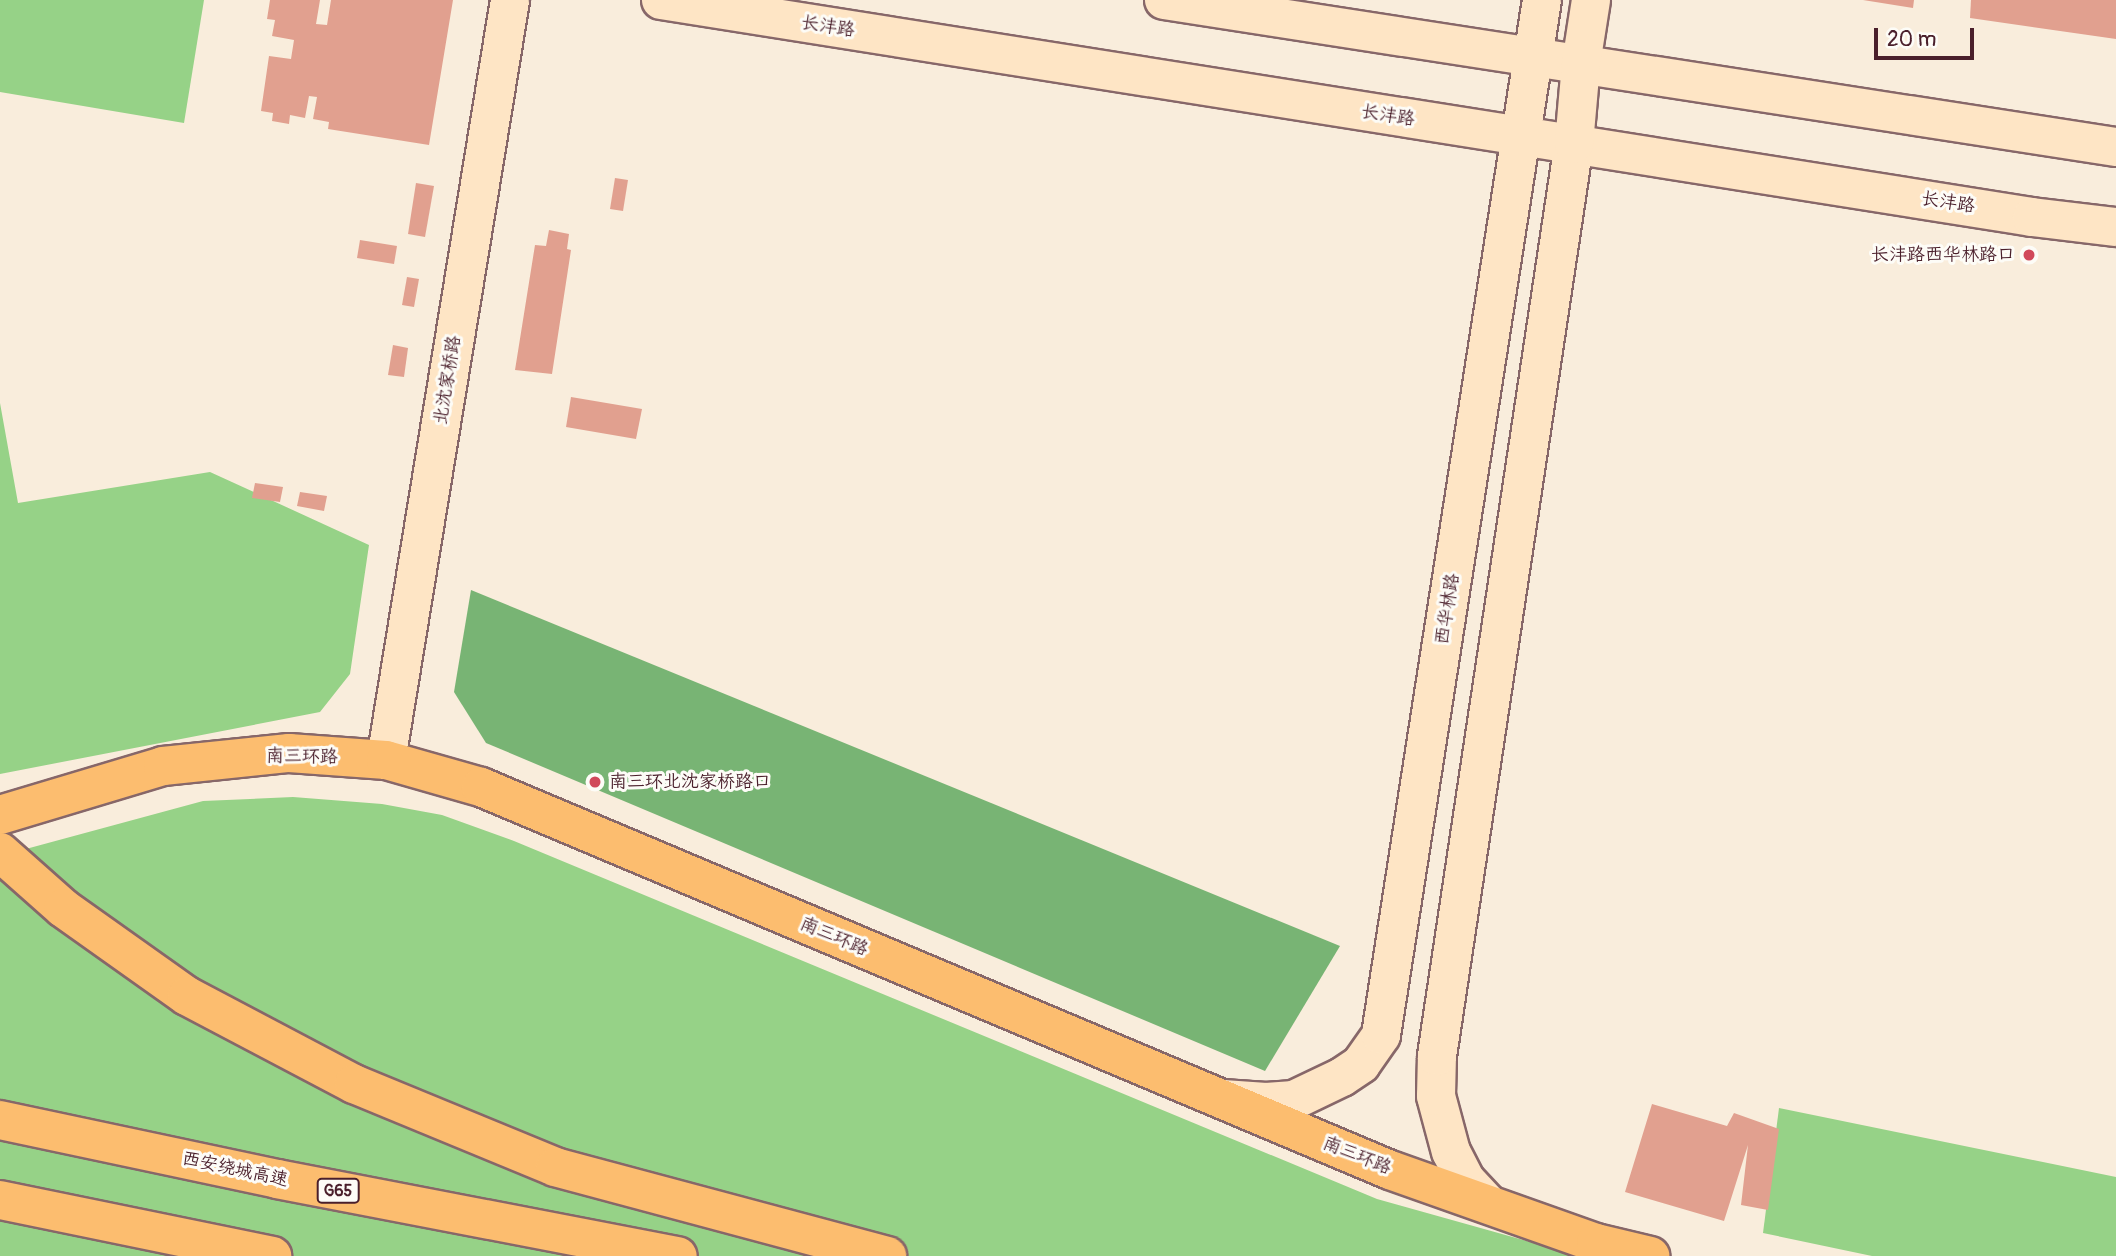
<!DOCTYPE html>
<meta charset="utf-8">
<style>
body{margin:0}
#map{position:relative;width:2116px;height:1256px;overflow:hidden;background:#f9eddc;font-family:Pangolin,"LXGW WenKai TC",sans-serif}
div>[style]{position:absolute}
.green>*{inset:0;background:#96d287}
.forest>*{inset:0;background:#78b474}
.building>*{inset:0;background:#e1a08f}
.roads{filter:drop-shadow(2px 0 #876769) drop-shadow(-2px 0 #876769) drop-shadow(0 2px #876769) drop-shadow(0 -2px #876769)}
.secondary>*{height:38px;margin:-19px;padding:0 19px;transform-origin:19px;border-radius:19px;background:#fee5c5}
.highway>*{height:38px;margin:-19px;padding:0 19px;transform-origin:19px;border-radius:19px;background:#fcbd6f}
.dots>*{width:19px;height:19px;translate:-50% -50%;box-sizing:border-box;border:4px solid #fdfcf7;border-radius:50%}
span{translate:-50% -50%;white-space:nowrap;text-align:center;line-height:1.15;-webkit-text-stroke:6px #fdfcf7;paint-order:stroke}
.shield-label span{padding:2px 5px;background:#fdfcf7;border:2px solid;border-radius:5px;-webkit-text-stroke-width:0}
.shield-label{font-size:16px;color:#4a1f2b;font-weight:700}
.street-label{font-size:18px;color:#4a1f2b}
.poi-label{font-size:18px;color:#4a1f2b}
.right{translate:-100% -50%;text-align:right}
.left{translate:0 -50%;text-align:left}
.scale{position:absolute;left:1874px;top:28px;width:100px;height:32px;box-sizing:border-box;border:4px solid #4a1f2b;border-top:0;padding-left:9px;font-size:21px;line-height:24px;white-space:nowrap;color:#4a1f2b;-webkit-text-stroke:5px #fdfcf7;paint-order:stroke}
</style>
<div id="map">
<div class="green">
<div style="clip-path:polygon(0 0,204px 0,184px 123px,0 92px)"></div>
<div style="clip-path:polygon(0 403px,18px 503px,210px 472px,369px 545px,350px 674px,320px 712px,0 774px)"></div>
<div style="clip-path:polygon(293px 797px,382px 804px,442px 815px,514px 841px,1377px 1199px,1580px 1256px,0 1256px,0 856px,203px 801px)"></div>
<div style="clip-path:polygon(1779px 1108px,2116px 1177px,2116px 1256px,1872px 1256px,1763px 1233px)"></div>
</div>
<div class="forest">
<div style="clip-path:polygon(471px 590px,1340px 946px,1265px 1071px,486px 743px,454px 692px)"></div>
</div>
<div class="building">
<div style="clip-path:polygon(270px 0,320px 0,316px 24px,327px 25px,331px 0,453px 0,429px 145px,328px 129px,329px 122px,313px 119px,317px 97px,309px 96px,305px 118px,290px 115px,289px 124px,272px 121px,273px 113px,261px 111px,269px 56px,291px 59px,294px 40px,272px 36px,275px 20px,267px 19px)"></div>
<div style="clip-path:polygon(1863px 0,1914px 0,1913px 8px)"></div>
<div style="clip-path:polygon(1971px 0,2116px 0,2116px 39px,1970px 18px)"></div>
<div style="clip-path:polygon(615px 178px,628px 180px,623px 211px,610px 209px)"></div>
<div style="clip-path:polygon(416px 183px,434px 186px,425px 237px,408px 234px)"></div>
<div style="clip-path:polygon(549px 230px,569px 234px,567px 249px,571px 250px,552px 374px,515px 370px,535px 245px,546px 246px)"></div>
<div style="clip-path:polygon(360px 240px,397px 246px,394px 264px,357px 258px)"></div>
<div style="clip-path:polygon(407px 277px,419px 279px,414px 307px,402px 305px)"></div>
<div style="clip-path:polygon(393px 345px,408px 348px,404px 377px,388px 375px)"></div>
<div style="clip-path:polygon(571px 397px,642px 409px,636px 439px,566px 427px)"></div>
<div style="clip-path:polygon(255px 483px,283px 487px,280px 502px,252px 498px)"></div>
<div style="clip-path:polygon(300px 492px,327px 496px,324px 511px,297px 506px)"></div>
<div style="clip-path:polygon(1652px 1104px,1727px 1126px,1734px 1113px,1779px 1129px,1768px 1210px,1741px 1205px,1748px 1145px,1724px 1221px,1625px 1192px)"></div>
</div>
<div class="roads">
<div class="secondary">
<div style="left:661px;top:0;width:1388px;rotate:8.99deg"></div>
<div style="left:2032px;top:217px;width:85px;rotate:6.8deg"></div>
<div style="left:1164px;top:0;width:963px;rotate:8.78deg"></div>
<div style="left:386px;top:760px;width:770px;rotate:-80.73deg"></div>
<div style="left:1223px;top:1099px;width:43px;rotate:4deg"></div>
<div style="left:1266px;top:1102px;width:28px;rotate:-4deg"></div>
<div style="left:1294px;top:1100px;width:53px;rotate:-25.6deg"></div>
<div style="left:1342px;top:1077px;width:23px;rotate:-34deg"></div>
<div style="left:1361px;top:1064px;width:35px;rotate:-55deg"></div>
<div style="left:1381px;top:1035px;width:1047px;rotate:-81.16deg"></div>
<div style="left:1488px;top:1204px;width:34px;rotate:-133deg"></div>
<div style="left:1465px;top:1179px;width:30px;rotate:-117deg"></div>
<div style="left:1451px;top:1152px;width:58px;rotate:-105deg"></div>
<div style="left:1436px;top:1096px;width:40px;rotate:-88.6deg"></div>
<div style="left:1437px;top:1056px;width:922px;rotate:-81.46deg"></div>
<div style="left:1574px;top:144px;width:80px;rotate:-85deg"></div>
<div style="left:1581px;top:64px;width:65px;rotate:-81.1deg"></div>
</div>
<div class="highway">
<div style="left:0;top:815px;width:170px;rotate:-16.7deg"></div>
<div style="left:163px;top:766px;width:127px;rotate:-5.9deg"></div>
<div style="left:289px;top:753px;width:97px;rotate:4.1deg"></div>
<div style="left:386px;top:760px;width:99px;rotate:15.9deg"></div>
<div style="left:481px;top:787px;width:986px;rotate:22.85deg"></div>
<div style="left:1390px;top:1170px;width:219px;rotate:19.5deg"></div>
<div style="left:1596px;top:1243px;width:56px;rotate:13.5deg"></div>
<div style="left:0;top:852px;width:84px;rotate:41.6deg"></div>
<div style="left:63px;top:908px;width:152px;rotate:35.4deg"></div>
<div style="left:187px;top:996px;width:189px;rotate:27.8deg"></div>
<div style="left:354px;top:1084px;width:217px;rotate:22.4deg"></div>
<div style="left:555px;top:1167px;width:344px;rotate:15deg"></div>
<div style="left:0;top:1120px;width:283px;rotate:12deg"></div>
<div style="left:277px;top:1179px;width:408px;rotate:10.9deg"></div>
<div style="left:0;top:1200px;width:278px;rotate:11.6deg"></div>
</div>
</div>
<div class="dots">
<div style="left:2029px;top:255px;background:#d1495b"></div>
<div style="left:595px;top:782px;background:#d1495b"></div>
</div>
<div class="shield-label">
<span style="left:338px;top:1191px">G65</span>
</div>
<div class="street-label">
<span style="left:828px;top:27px;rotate:9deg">长沣路</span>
<span style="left:1388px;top:116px;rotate:9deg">长沣路</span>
<span style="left:1948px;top:203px;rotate:9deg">长沣路</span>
<span style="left:448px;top:380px;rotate:-81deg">北沈家桥路</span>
<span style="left:1448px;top:609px;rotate:-81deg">西华林路</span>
<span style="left:302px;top:757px;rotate:1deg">南三环路</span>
<span style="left:834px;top:937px;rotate:23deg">南三环路</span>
<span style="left:1357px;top:1156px;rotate:22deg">南三环路</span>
<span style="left:235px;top:1170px;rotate:12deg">西安绕城高速</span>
</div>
<div class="poi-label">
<span class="right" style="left:2015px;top:255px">长沣路西华林路口</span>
<span class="left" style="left:609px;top:782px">南三环北沈家桥路口</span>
</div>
<div class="scale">20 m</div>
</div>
